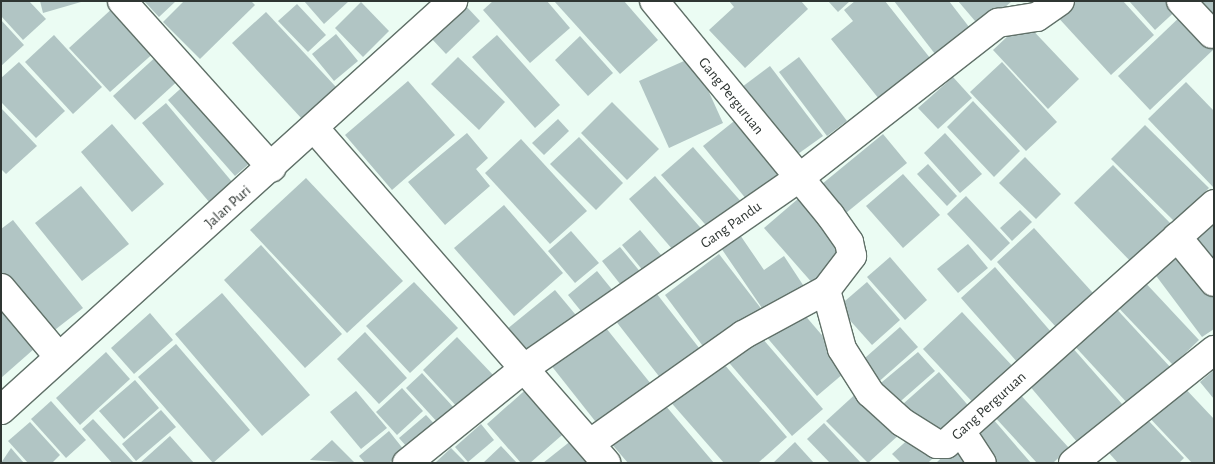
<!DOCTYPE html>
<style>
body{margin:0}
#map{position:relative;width:1215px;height:464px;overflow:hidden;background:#ebfcf3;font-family:"Alegreya Sans",sans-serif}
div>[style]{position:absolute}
.building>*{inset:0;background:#b1c5c4}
.roads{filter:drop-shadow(1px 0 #607068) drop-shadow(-1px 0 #607068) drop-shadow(0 1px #607068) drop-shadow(0 -1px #607068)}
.street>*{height:28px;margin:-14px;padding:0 14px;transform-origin:14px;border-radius:14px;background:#fff}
span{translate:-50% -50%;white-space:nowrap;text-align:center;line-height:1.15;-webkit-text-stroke:4.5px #fff;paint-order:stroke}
.street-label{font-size:15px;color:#2f3633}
.frame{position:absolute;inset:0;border:2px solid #2f3633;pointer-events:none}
</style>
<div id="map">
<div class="building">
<div style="clip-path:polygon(1px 1px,29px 1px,46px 19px,23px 40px,1px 16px)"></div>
<div style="clip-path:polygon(40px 1px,80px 1px,81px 2px,43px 13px)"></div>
<div style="clip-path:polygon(144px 1px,176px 1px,159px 17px)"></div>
<div style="clip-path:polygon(184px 1px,251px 1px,255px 5px,200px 59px,163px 22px)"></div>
<div style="clip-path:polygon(304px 1px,349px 1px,324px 24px)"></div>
<div style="clip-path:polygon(493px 1px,547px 1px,570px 28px,530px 63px,483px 10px)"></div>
<div style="clip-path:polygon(554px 1px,624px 1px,658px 40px,620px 74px)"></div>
<div style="clip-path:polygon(729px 1px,801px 1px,808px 9px,745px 68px,709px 30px,734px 7px)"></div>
<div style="clip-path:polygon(828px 1px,850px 1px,838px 12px)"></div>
<div style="clip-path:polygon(855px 1px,885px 1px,930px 58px,879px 99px,831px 39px,853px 21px,844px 10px)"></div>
<div style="clip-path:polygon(894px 1px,949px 1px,976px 36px,942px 63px)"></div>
<div style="clip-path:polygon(958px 1px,1012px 1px,981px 28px)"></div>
<div style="clip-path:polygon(1066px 1px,1123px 1px,1154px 35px,1111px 75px,1054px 13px)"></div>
<div style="clip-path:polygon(1129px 1px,1176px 1px,1181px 6px,1155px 30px)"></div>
<div style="clip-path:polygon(1194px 1px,1214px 1px,1214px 23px)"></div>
<div style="clip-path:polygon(361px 2px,389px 31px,363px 57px,335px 28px)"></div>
<div style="clip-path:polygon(297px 4px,326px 35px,308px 52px,278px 21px)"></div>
<div style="clip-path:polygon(465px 5px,480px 21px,446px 54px,431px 38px)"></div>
<div style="clip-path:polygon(115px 6px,157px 50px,110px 92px,69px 48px)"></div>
<div style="clip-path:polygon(266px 12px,336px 87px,302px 119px,232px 43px)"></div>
<div style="clip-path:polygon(1185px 12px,1214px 42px,1214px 49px,1150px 110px,1118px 76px)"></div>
<div style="clip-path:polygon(1px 20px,24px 45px,1px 66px)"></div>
<div style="clip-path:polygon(1024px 21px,1079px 79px,1048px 109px,993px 50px)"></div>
<div style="clip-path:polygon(336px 34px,358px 61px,334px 81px,312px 54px)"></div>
<div style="clip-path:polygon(54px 35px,102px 87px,73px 114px,25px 62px)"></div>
<div style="clip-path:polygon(497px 35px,560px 105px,535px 128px,472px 57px)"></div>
<div style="clip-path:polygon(580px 36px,613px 73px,588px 96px,555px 60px)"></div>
<div style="clip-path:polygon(160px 53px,182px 77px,135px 120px,113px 96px)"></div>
<div style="clip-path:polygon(458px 57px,505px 102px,479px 130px,431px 84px)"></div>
<div style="clip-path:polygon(693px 57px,723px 123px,669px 148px,639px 81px)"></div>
<div style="clip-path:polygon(799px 57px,847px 121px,827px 136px,779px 72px)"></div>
<div style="clip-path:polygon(19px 62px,65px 111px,36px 138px,1px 102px,1px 78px)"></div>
<div style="clip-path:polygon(1002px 62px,1057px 122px,1026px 151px,970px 92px)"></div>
<div style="clip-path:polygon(770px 66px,823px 136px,791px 159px,738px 90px)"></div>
<div style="clip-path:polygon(953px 77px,972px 98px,938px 129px,918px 108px)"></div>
<div style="clip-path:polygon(189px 81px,258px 156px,235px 176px,168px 100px)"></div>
<div style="clip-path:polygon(408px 81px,455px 135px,392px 190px,345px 135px)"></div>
<div style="clip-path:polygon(1186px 82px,1214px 111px,1214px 188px,1148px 119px)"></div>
<div style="clip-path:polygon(973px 101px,1020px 151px,994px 177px,947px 127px)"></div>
<div style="clip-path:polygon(612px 102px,659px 149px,627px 180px,581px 133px)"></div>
<div style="clip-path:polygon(166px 103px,233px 183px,210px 203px,142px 123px)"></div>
<div style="clip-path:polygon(1px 108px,37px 146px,6px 174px,1px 169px)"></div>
<div style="clip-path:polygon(738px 118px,785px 177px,751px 205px,703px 146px)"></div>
<div style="clip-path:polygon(558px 119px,569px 131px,544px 155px,532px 143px)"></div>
<div style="clip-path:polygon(112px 124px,164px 184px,132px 212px,81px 152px)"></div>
<div style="clip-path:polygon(1145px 125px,1209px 188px,1175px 222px,1111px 159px)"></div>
<div style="clip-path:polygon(467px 133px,488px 158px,476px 169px,490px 186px,445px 225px,408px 182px)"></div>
<div style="clip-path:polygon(945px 133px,982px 174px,960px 193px,924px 153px)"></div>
<div style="clip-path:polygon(883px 134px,907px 163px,846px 213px,822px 184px)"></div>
<div style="clip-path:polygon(579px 137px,623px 183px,596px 210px,550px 164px)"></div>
<div style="clip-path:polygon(521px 139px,587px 211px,550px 244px,485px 173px)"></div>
<div style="clip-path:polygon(693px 147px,744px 205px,713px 233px,661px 175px)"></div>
<div style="clip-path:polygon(1025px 157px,1061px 194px,1036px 219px,999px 183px)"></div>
<div style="clip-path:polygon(928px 164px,957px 196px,947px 206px,917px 174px)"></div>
<div style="clip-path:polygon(1113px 165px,1173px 226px,1134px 265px,1074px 203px)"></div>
<div style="clip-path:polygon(903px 174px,940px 215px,903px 248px,866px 206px)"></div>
<div style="clip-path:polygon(655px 176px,706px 234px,679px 257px,629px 199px)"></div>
<div style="clip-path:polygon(306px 178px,403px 281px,347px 333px,250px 230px)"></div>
<div style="clip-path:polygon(81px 186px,129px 244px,82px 281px,35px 223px)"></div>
<div style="clip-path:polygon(966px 196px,1010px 243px,991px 261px,947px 214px)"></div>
<div style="clip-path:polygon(799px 198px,849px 256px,814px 285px,764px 228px)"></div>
<div style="clip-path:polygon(504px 205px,563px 273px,514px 316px,454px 248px)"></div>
<div style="clip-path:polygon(1020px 210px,1032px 222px,1012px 241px,1000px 228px)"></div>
<div style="clip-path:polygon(13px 220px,83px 308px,47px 336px,1px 279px,1px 229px)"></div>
<div style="clip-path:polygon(1214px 222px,1214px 267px,1190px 238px)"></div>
<div style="clip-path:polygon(1034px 228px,1093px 293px,1056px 327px,997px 262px)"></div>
<div style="clip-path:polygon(640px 230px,667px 262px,649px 278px,622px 245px)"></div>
<div style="clip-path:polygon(571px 231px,599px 263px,575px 283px,548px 251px)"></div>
<div style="clip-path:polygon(738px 232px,764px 270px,784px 256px,805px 288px,766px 314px,719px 245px)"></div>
<div style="clip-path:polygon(968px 244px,988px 268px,958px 293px,937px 269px)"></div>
<div style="clip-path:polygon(261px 245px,342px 334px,305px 368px,224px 280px)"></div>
<div style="clip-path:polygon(620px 247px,646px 279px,628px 294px,602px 261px)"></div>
<div style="clip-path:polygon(1182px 252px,1214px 295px,1214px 329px,1202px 337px,1154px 273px)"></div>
<div style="clip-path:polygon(719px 254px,763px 311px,708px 353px,665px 295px)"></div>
<div style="clip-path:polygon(890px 257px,927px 300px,905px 320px,867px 277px)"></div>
<div style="clip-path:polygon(995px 267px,1052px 333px,1018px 363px,961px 298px)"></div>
<div style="clip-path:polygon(597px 271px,618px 297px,589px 321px,568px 295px)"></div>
<div style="clip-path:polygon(1140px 277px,1199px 340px,1173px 365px,1113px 302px)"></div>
<div style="clip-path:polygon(414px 282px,458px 328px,410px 373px,366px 326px)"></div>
<div style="clip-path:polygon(867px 282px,900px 320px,872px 345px,838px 307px)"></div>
<div style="clip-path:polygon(653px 289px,703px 353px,665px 384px,615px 320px)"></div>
<div style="clip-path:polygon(555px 290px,580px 320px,532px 360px,506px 330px)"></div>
<div style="clip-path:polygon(222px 293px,310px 395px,262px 436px,175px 334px)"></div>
<div style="clip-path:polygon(1px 295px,43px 341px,1px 378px)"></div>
<div style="clip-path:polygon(1111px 303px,1171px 368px,1130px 406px,1070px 341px)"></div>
<div style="clip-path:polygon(797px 306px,850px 368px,817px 396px,764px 334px)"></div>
<div style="clip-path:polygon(962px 312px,1017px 371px,978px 408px,923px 349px)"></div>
<div style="clip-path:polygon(150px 313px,173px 340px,134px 374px,111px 348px)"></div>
<div style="clip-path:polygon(602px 323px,651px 384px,599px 426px,550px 364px)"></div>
<div style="clip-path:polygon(900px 327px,918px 347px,875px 385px,857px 365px)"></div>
<div style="clip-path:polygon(756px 331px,823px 409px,792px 436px,725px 358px)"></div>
<div style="clip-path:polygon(365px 332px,407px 378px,379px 404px,337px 359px)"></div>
<div style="clip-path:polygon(457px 337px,495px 377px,460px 410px,423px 370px)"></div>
<div style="clip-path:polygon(176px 344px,250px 430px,213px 463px,138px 377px)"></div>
<div style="clip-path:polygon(1071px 346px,1122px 404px,1078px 443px,1028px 384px)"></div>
<div style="clip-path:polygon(106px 352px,130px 379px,80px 425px,56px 398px)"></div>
<div style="clip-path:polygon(918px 352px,935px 371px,894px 407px,876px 387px)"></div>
<div style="clip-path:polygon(717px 356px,787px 437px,758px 463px,724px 463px,668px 399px)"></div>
<div style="clip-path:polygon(1214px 370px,1214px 399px,1200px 382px)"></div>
<div style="clip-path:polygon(939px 372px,973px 411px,938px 443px,903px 404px)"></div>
<div style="clip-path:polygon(422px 373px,456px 410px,440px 425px,406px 388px)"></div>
<div style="clip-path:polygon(135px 380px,159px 408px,124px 439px,99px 411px)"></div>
<div style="clip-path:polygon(1181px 384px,1214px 419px,1214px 463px,1192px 463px,1147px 415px)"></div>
<div style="clip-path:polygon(531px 385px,569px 429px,530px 463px,521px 463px,487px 424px)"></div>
<div style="clip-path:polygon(402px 388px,423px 411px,397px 435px,376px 412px)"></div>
<div style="clip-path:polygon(861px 389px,901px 433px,868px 463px,826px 421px)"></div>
<div style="clip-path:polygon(356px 391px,387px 428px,361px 449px,330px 412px)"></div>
<div style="clip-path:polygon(1017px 391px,1069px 448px,1053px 463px,1037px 463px,992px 414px)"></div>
<div style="clip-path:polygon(660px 399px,714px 463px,628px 463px,610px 442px)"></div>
<div style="clip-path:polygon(51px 401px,86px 440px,66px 458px,31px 419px)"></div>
<div style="clip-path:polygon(161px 410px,176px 427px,136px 461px,122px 444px)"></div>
<div style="clip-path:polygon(426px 415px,441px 431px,414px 455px,399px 438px)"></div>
<div style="clip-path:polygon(1146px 418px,1184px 458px,1179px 463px,1118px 463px,1109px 453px)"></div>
<div style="clip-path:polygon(93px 419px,134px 463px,112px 463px,82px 429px)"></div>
<div style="clip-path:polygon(993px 419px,1031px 463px,989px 463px,969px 440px)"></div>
<div style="clip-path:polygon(30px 422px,60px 455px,52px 463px,28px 463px,8px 441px)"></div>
<div style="clip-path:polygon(824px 423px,861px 463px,830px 463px,807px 439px)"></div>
<div style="clip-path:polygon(481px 424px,494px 440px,468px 462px,455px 447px)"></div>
<div style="clip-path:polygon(389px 431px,404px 450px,389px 463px,365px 463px,359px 456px)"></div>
<div style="clip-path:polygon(913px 435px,934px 457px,928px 463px,901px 463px,892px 454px)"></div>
<div style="clip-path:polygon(170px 436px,194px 463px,140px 463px)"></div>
<div style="clip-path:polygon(577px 436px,597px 463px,543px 463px)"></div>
<div style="clip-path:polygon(332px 440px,355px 463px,310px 460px)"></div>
<div style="clip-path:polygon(795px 442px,814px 463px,773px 463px)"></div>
<div style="clip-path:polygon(957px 443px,975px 463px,936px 463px)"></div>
<div style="clip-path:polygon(501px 446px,517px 463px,483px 463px)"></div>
<div style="clip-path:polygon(11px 448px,24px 463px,1px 463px)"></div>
<div style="clip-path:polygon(451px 448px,466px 463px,435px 463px)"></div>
</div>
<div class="roads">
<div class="street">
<div style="left:122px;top:1px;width:224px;rotate:48.1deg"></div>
<div style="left:1181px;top:1px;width:45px;rotate:46.8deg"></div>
<div style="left:315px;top:129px;width:443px;rotate:48.9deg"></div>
<div style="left:1177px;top:237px;width:58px;rotate:50.6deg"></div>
<div style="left:1px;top:288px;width:90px;rotate:50deg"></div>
<div style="left:826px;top:290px;width:61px;rotate:74.8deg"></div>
<div style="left:842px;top:349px;width:52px;rotate:57.5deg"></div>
<div style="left:870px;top:393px;width:43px;rotate:42.2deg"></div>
<div style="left:902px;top:422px;width:41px;rotate:32.2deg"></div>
<div style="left:937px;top:444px;width:9px"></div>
<div style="left:946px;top:444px;width:360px;rotate:-41.8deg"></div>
<div style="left:1px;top:410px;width:610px;rotate:-42.14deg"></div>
<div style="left:961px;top:431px;width:38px;rotate:57deg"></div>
<div style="left:592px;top:442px;width:185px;rotate:-35.3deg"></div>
<div style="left:743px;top:335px;width:94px;rotate:-28.5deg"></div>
<div style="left:826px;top:290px;width:43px;rotate:-52.6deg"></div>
<div style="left:852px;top:256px;width:14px;rotate:-102deg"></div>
<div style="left:849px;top:242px;width:33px;rotate:-125deg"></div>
<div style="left:830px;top:215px;width:277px;rotate:-129.4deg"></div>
<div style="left:407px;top:463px;width:153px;rotate:-38.9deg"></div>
<div style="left:526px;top:367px;width:331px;rotate:-34.7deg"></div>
<div style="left:798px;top:179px;width:254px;rotate:-38deg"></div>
<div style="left:998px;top:23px;width:39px;rotate:-9deg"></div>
<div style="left:1037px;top:17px;width:28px;rotate:-35deg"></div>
<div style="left:1073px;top:463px;width:181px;rotate:-38.7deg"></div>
</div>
</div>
<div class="street-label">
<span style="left:731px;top:96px;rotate:51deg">Gang Perguruan</span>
<span style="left:228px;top:207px;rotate:-42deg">Jalan Puri</span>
<span style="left:731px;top:225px;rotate:-35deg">Gang Pandu</span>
<span style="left:989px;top:406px;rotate:-42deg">Gang Perguruan</span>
</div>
<div class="frame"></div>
</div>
